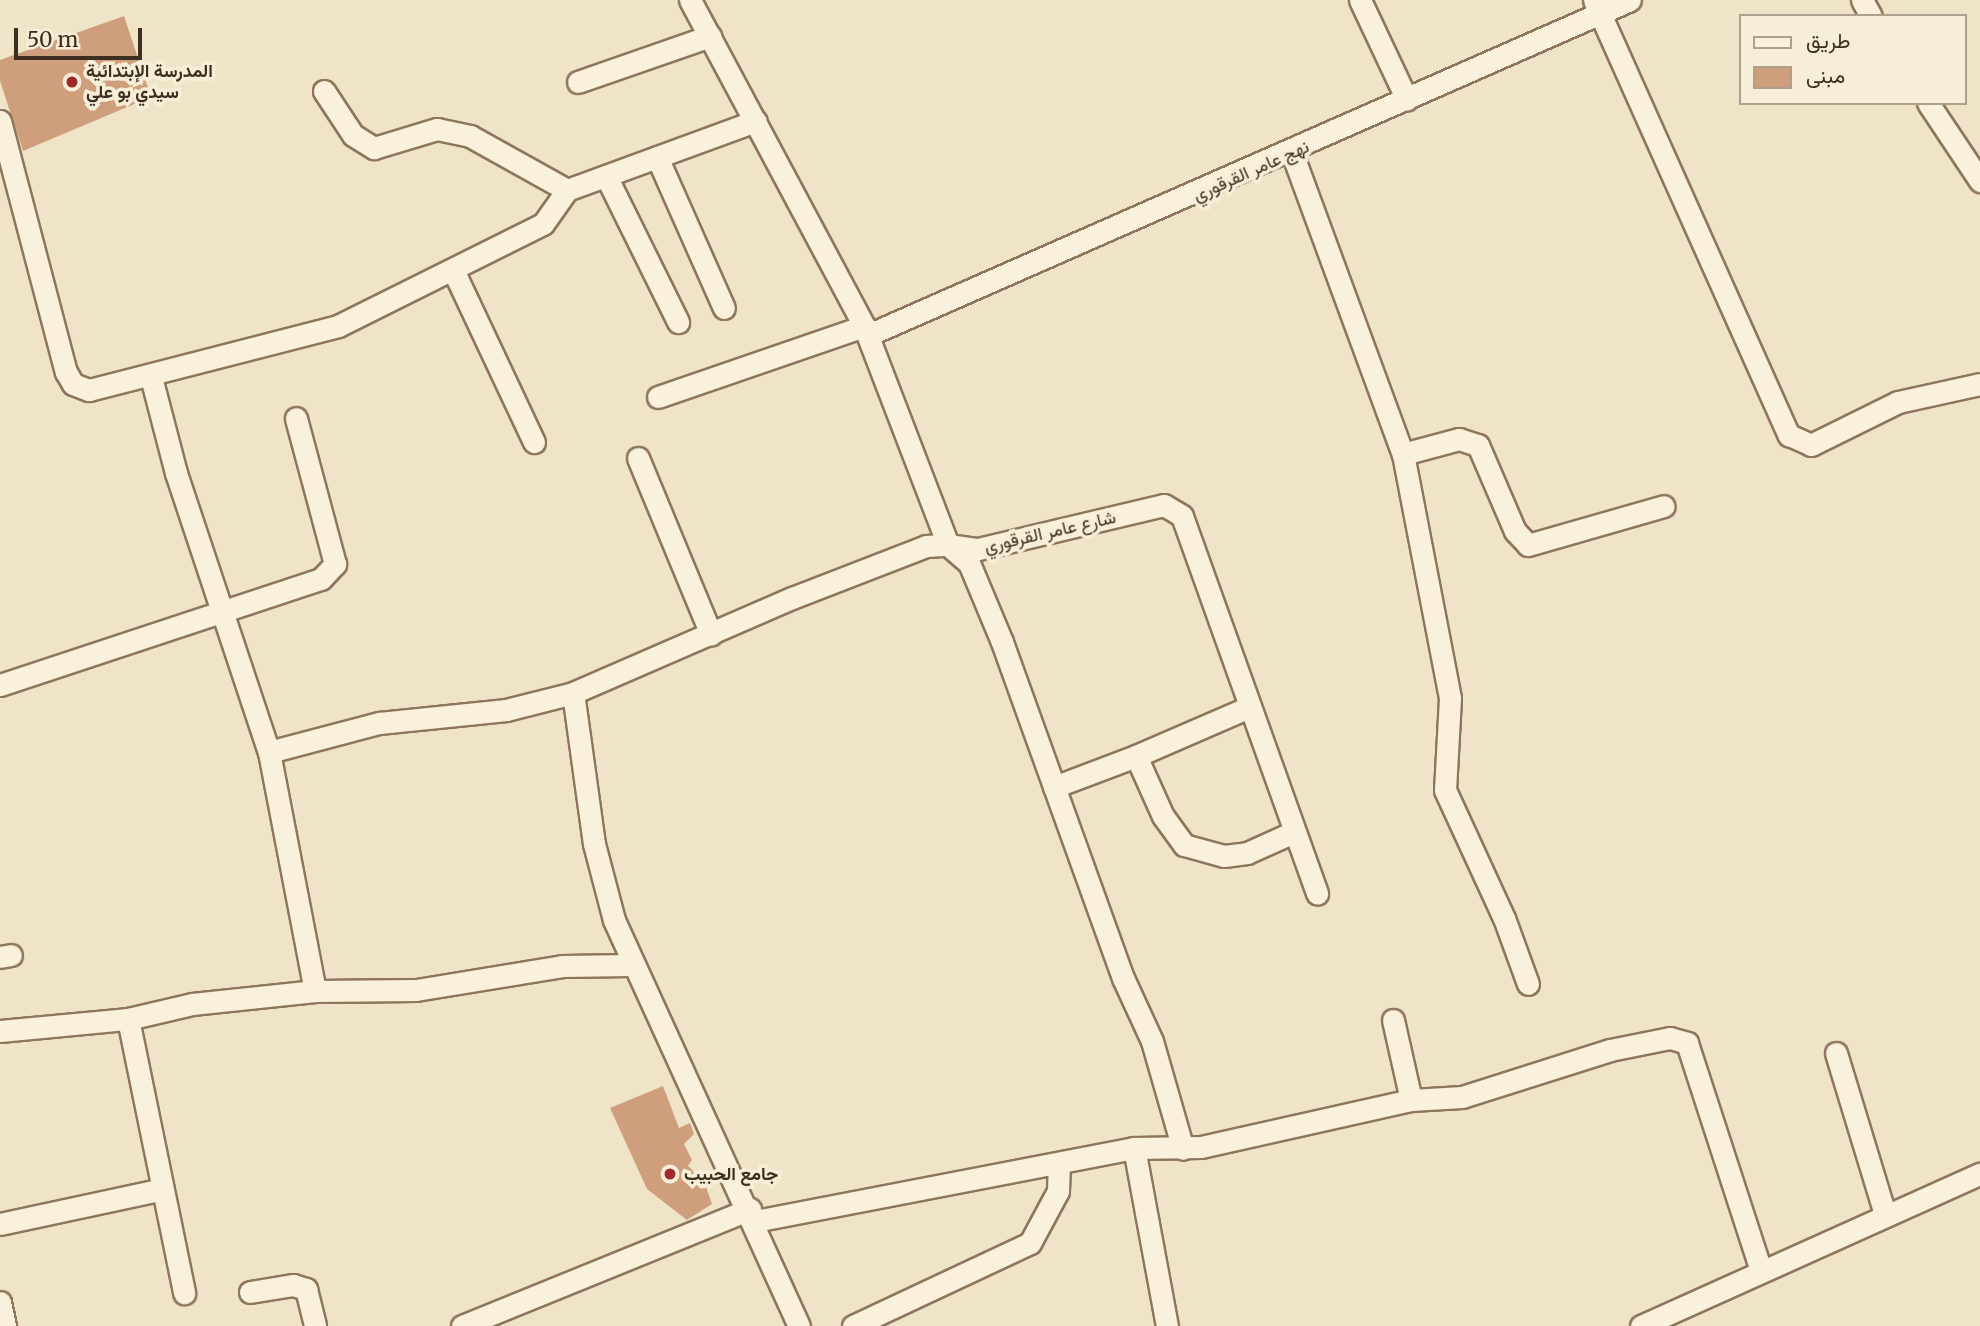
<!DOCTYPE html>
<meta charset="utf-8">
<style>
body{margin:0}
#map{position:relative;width:1980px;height:1326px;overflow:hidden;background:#f0e4c8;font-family:Merriweather,Vazirmatn,serif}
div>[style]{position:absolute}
.building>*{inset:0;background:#cf9f7d}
.roads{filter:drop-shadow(2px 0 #8d765c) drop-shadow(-2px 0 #8d765c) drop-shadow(0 2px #8d765c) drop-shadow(0 -2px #8d765c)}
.minor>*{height:21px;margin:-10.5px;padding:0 10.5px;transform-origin:10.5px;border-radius:10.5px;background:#faf1dc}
.dots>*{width:19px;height:19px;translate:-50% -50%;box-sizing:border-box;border:4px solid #f7eed8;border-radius:50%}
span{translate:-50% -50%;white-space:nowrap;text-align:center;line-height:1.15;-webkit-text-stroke:7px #f7eed8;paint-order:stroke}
.poi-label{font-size:18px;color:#3d2e20;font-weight:700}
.left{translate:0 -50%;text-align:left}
.street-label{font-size:18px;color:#3d2e20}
.legend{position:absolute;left:1739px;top:14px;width:228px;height:91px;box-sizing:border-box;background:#f7eed8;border:2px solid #ada18e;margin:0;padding:9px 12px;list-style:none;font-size:21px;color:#3d2e20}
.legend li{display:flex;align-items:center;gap:14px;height:35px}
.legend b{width:35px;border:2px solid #ada18e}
.scale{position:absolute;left:14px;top:28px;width:128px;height:32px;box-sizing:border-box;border:4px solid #3d2e20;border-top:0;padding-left:9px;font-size:21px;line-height:24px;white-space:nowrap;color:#3d2e20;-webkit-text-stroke:5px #f7eed8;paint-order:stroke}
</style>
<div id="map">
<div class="building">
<div style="clip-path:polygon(124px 16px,151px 97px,23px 151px,0 81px,0 60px)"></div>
<div style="clip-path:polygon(663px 1086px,679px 1128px,690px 1123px,694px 1134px,684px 1144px,692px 1160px,688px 1166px,704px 1181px,712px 1204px,687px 1220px,647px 1189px,610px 1108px)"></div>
</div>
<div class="roads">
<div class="minor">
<div style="left:690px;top:0;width:370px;rotate:61.9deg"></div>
<div style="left:864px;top:326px;width:235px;rotate:69deg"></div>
<div style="left:948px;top:545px;width:30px;rotate:8deg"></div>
<div style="left:978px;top:549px;width:191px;rotate:-13.3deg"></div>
<div style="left:1164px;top:505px;width:21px;rotate:31deg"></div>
<div style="left:1182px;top:516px;width:401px;rotate:70.3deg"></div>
<div style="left:1360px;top:0;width:110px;rotate:64.8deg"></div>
<div style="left:1594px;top:0;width:477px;rotate:65.9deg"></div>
<div style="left:1789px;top:435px;width:24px;rotate:24deg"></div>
<div style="left:1811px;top:445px;width:97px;rotate:-26.3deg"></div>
<div style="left:1898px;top:402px;width:84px;rotate:-12.4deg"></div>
<div style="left:1862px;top:0;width:18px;rotate:61deg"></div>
<div style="left:578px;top:82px;width:140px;rotate:-19.2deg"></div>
<div style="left:324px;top:91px;width:53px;rotate:56.6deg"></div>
<div style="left:353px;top:135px;width:25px;rotate:32deg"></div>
<div style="left:374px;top:148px;width:66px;rotate:-16.8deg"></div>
<div style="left:437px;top:129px;width:34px;rotate:12deg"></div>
<div style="left:470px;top:136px;width:111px;rotate:29.1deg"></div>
<div style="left:1928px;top:103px;width:94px;rotate:56.3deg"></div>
<div style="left:0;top:121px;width:260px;rotate:75.3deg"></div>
<div style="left:66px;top:372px;width:14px;rotate:60deg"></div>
<div style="left:73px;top:384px;width:17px;rotate:21deg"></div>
<div style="left:89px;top:390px;width:257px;rotate:-14.4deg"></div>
<div style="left:338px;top:326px;width:229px;rotate:-26.5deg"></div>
<div style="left:543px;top:224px;width:42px;rotate:-54.8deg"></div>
<div style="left:567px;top:190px;width:201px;rotate:-20.1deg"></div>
<div style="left:1292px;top:153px;width:321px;rotate:69.8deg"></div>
<div style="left:1403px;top:454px;width:248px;rotate:79.1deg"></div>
<div style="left:1450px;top:698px;width:92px;rotate:93.1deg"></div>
<div style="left:1445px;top:790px;width:141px;rotate:65.3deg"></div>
<div style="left:1504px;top:918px;width:70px;rotate:70deg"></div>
<div style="left:657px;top:157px;width:165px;rotate:66.1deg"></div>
<div style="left:606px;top:176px;width:163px;rotate:63.7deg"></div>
<div style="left:454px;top:272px;width:188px;rotate:64.8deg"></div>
<div style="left:868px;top:335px;width:832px;rotate:-23.73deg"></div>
<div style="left:151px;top:377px;width:99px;rotate:75.4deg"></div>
<div style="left:176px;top:473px;width:294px;rotate:71.6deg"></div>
<div style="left:269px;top:752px;width:243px;rotate:79.1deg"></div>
<div style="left:658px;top:397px;width:218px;rotate:-19deg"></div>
<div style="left:1403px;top:454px;width:58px;rotate:-15deg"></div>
<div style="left:1459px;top:439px;width:20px;rotate:18deg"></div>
<div style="left:1478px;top:445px;width:94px;rotate:66.7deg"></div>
<div style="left:1515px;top:531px;width:19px;rotate:47deg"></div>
<div style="left:1528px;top:545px;width:141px;rotate:-16deg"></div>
<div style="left:638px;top:458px;width:191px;rotate:67.5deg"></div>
<div style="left:0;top:685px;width:338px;rotate:-18.3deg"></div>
<div style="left:321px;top:579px;width:21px;rotate:-47deg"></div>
<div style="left:335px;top:564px;width:151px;rotate:-105deg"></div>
<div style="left:269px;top:752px;width:114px;rotate:-14.8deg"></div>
<div style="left:379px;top:723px;width:128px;rotate:-5.8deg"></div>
<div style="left:506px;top:710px;width:69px;rotate:-14.2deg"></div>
<div style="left:1136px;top:756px;width:123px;rotate:-23.4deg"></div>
<div style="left:1054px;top:787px;width:88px;rotate:-20.7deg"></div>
<div style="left:1136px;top:756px;width:66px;rotate:65.8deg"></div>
<div style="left:1163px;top:816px;width:36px;rotate:54deg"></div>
<div style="left:1184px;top:845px;width:41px;rotate:15.4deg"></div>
<div style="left:1224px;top:856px;width:23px;rotate:-7deg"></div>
<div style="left:1247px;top:853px;width:51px;rotate:-24.1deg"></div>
<div style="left:0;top:957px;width:11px;rotate:-10deg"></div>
<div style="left:128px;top:1019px;width:280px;rotate:78.4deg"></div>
<div style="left:1393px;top:1020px;width:82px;rotate:77.3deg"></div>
<div style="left:0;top:1031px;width:129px;rotate:-5.4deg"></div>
<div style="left:128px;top:1019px;width:66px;rotate:-13.2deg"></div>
<div style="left:192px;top:1004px;width:124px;rotate:-6deg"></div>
<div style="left:315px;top:991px;width:101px;rotate:-0.6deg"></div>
<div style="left:416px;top:990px;width:148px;rotate:-9.3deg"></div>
<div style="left:562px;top:966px;width:69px;rotate:-0.8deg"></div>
<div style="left:1836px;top:1053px;width:168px;rotate:73.1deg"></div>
<div style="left:1134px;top:1148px;width:181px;rotate:79.5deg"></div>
<div style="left:755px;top:1221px;width:386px;rotate:-10.9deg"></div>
<div style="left:1134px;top:1148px;width:67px;rotate:-0.9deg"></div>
<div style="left:1201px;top:1147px;width:215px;rotate:-12.6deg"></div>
<div style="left:1411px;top:1100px;width:51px;rotate:-3.4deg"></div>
<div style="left:1462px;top:1097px;width:155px;rotate:-17.6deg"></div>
<div style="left:1610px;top:1050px;width:61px;rotate:-11.3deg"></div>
<div style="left:1670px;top:1038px;width:18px;rotate:16deg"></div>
<div style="left:1687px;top:1043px;width:240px;rotate:72deg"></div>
<div style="left:0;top:1224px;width:163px;rotate:-12.1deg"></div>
<div style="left:250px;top:1292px;width:44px;rotate:-9.2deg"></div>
<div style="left:293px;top:1285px;width:14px;rotate:17deg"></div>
<div style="left:306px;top:1289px;width:38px;rotate:76deg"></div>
<div style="left:0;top:1302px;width:25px;rotate:78deg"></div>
<div style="left:462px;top:1326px;width:311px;rotate:-22.1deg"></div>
<div style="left:799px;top:1326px;width:446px;rotate:-114.5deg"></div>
<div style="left:614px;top:920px;width:79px;rotate:-104.7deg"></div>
<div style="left:594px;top:844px;width:152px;rotate:-97.9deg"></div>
<div style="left:573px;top:693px;width:239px;rotate:-23.5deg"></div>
<div style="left:792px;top:598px;width:144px;rotate:-21.2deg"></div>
<div style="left:926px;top:546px;width:22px;rotate:-3deg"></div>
<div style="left:948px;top:545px;width:28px;rotate:41deg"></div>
<div style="left:969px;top:563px;width:86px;rotate:67.3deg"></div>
<div style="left:1002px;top:642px;width:357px;rotate:70.2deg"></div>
<div style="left:1123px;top:978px;width:69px;rotate:65.3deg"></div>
<div style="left:1152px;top:1041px;width:112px;rotate:74deg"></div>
<div style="left:853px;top:1326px;width:195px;rotate:-25.1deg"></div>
<div style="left:1030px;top:1243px;width:59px;rotate:-61.7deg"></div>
<div style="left:1058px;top:1191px;width:28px;rotate:-88deg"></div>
<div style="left:1641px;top:1326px;width:372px;rotate:-24.2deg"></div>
</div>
</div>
<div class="dots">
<div style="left:72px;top:82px;background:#9e2a2b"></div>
<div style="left:670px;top:1174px;background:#9e2a2b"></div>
</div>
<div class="poi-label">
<span class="left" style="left:86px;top:82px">المدرسة الإبتدائية<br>سيدي بو علي</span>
<span class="left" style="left:684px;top:1174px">جامع الحبيب</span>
</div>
<div class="street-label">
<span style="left:1251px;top:171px;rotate:-24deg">نهج عامر القرقوري</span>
<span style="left:1050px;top:532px;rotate:-13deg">شارع عامر القرقوري</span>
</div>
<ul class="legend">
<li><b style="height:9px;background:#faf1dc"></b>طريق</li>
<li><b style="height:19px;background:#cf9f7d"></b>مبنى</li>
</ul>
<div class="scale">50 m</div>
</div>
